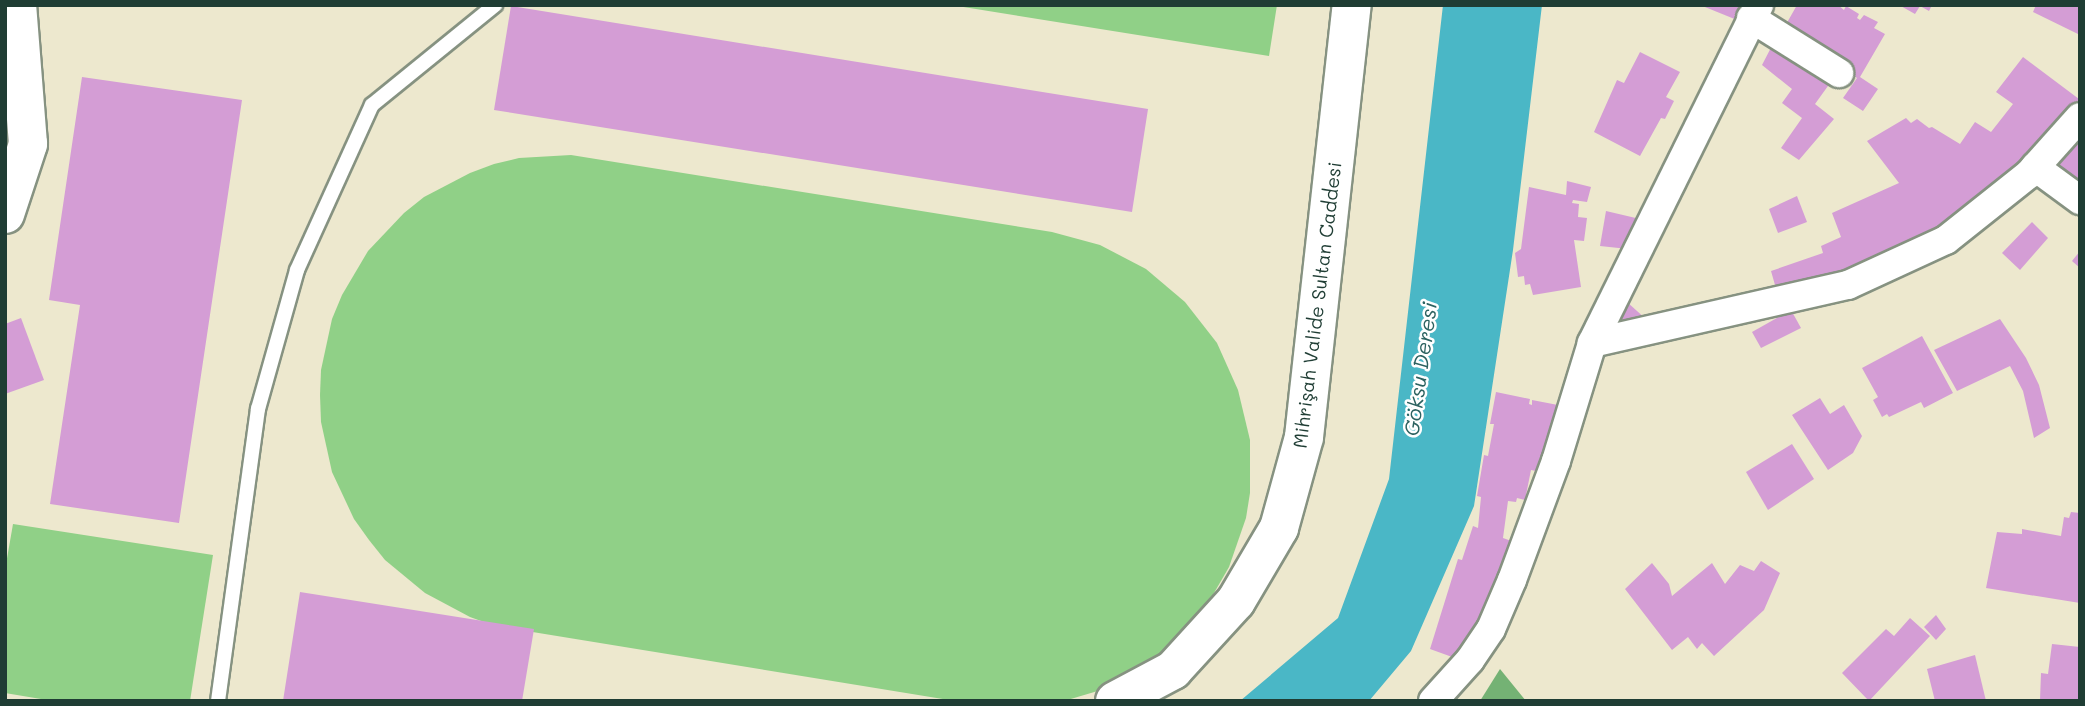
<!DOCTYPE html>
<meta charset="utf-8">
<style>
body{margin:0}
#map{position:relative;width:2085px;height:706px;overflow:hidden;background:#ede8ce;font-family:Mali,sans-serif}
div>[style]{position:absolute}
.green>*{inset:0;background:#90d087}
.forest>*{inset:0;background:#74b274}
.water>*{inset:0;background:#4ab7c6}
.building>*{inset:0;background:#d49dd5}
.roads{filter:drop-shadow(2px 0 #869281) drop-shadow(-2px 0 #869281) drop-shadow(0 2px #869281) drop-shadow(0 -2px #869281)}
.lane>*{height:14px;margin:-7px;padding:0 7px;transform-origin:7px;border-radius:7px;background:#fff}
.street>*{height:28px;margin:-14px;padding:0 14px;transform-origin:14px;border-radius:14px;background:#fff}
.primary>*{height:38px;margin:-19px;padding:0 19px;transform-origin:19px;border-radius:19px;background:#fff}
span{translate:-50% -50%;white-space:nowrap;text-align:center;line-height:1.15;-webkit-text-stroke:5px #fff;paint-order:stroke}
.street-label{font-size:19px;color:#1f3d34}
.water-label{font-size:21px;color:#2c6260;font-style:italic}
.frame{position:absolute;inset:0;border:7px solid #1f3d34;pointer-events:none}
</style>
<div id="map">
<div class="green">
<div style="clip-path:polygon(951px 5px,1277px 5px,1269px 56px)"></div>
<div style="clip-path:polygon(571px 155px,1052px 232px,1100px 245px,1146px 269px,1185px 302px,1217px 343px,1238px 390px,1250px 440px,1250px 493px,1246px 518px,1229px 567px,1203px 612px,1167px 649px,1146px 665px,1101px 690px,1064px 701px,955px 701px,495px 626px,470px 617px,425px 593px,385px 560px,369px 540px,354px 519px,332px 472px,321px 422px,320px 395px,321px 370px,332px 319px,342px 295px,368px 251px,404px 213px,424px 197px,470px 173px,494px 164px,519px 158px)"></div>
<div style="clip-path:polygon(13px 524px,213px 555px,190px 701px,53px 701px,5px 693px,5px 570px)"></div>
</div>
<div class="forest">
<div style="clip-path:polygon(1500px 669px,1526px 701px,1480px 701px)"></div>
</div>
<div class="water">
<div style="clip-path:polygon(1443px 5px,1542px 5px,1513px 250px,1474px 506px,1411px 651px,1369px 701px,1240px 701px,1338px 618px,1389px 479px)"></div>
</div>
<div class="building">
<div style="clip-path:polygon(1700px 5px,1744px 5px,1737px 20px)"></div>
<div style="clip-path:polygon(1797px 5px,1838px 5px,1844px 10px,1846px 6px,1859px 14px,1857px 18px,1860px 20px,1864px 15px,1878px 22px,1874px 28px,1885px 34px,1860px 77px,1878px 89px,1863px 111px,1843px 98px,1857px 78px,1784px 28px)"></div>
<div style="clip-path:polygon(1899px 5px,1932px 5px,1929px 11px,1920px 6px,1915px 14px)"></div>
<div style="clip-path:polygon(2036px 5px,2080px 5px,2080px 35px,2033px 12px)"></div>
<div style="clip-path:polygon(511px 6px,1148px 109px,1132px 212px,494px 110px)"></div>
<div style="clip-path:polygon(1776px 38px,1833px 79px,1815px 104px,1834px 119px,1799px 160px,1781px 148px,1802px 118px,1782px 103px,1792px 89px,1762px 65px)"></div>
<div style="clip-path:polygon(1640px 52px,1680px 72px,1666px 97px,1674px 101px,1665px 119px,1661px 118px,1640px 156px,1594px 132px,1617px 80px,1624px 83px)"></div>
<div style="clip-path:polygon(2023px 57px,2079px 99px,2055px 130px,2058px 133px,1935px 238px,1855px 274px,1777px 292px,1771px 271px,1823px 253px,1821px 246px,1841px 237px,1832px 213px,1899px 183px,1867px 141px,1906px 118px,1911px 123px,1917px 119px,1929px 128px,1932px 127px,1960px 144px,1975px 122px,1991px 132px,2013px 104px,1996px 92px)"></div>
<div style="clip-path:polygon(82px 77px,242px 100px,179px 523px,50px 504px,80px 305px,49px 300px)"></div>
<div style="clip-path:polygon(2074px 138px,2080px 142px,2080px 194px,2052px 171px)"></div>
<div style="clip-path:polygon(1567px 181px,1591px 187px,1587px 202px,1573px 200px,1572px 203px,1579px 204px,1578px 217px,1587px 218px,1584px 241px,1574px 240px,1581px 287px,1533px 295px,1530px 284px,1525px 285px,1524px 276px,1518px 277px,1515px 253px,1521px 249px,1529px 187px,1566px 195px)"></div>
<div style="clip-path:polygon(1797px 196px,1807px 222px,1778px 233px,1769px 209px)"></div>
<div style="clip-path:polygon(1606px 211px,1640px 219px,1628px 249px,1600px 246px)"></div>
<div style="clip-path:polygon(2032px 222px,2048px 238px,2020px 270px,2002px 253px)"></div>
<div style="clip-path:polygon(2080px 251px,2080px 268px,2072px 261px)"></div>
<div style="clip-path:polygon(1627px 302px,1647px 320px,1628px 330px,1615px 316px)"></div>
<div style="clip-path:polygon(1791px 310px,1801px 328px,1761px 348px,1752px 332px)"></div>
<div style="clip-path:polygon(21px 318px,44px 380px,5px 394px,5px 324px)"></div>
<div style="clip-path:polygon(2000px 319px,2026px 358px,2039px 385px,2050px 428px,2034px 438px,2023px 391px,2010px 366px,1957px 391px,1934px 350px)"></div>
<div style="clip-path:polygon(1922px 336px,1953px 393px,1924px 408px,1921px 402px,1889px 417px,1887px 414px,1882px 417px,1873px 400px,1878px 397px,1862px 368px)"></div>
<div style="clip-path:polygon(1496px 392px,1530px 399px,1529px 404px,1532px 405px,1532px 400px,1558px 405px,1541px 472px,1531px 470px,1525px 500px,1517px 498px,1516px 502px,1508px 501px,1503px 538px,1517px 543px,1466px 662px,1430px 649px,1458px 559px,1462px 560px,1473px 526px,1478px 528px,1481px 497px,1477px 496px,1484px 455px,1488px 456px,1494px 424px,1490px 424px)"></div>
<div style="clip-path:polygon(1820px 398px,1830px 414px,1844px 405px,1862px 436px,1853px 453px,1828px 470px,1792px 415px)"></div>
<div style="clip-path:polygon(1792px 444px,1814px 479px,1768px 510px,1746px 472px)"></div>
<div style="clip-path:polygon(2071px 512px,2080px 513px,2080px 603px,1986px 588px,1997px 532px,2022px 534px,2022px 529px,2061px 536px,2064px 517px,2069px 518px)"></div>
<div style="clip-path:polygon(1761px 561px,1780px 573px,1764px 610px,1714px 656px,1702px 643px,1697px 649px,1688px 637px,1672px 650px,1625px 589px,1652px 563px,1669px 584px,1672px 596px,1712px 563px,1725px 584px,1740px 565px,1754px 571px)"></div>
<div style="clip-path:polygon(300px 592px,534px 629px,522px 701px,283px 701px)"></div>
<div style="clip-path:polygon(1936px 615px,1946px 629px,1936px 640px,1924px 627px)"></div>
<div style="clip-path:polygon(1910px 618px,1930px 636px,1869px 701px,1842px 673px,1886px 629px,1894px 636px)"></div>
<div style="clip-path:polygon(2052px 644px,2080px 647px,2080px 701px,2040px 700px,2041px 673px,2048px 674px)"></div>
<div style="clip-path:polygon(1975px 655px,1986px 701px,1935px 701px,1927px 669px)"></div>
</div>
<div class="roads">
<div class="lane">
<div style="left:218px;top:701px;width:295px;rotate:-82.2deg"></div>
<div style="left:258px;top:409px;width:144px;rotate:-74.3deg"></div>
<div style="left:297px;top:270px;width:181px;rotate:-65.6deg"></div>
<div style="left:372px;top:105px;width:159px;rotate:-39.1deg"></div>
</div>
<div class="street">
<div style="left:1751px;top:18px;width:104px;rotate:32deg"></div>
<div style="left:2035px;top:167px;width:56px;rotate:36.3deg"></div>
<div style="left:1592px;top:343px;width:262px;rotate:-12.8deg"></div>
<div style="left:1848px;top:285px;width:108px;rotate:-24.7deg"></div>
<div style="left:1946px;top:240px;width:106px;rotate:-38.5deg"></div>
<div style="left:2029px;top:174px;width:76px;rotate:-48.2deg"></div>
<div style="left:1433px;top:701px;width:55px;rotate:-47.9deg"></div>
<div style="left:1470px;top:660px;width:37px;rotate:-56deg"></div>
<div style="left:1491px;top:629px;width:53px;rotate:-66.8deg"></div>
<div style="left:1512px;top:580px;width:127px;rotate:-69.7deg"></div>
<div style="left:1556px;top:461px;width:123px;rotate:-73deg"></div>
<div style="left:1592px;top:343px;width:377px;rotate:-63.7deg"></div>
</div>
<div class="primary">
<div style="left:5px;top:214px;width:74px;rotate:-71.8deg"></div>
<div style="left:28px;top:144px;width:139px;rotate:-94.5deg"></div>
<div style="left:1115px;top:701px;width:66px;rotate:-28.1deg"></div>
<div style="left:1173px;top:670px;width:93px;rotate:-47.6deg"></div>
<div style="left:1236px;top:601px;width:85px;rotate:-59.5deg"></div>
<div style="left:1279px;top:528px;width:94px;rotate:-74.6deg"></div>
<div style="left:1304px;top:437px;width:435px;rotate:-83.7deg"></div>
</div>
</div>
<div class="street-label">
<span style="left:1317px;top:305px;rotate:-83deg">Mihrişah Valide Sultan Caddesi</span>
</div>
<div class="water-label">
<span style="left:1420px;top:369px;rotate:-82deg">Göksu Deresi</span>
</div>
<div class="frame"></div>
</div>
